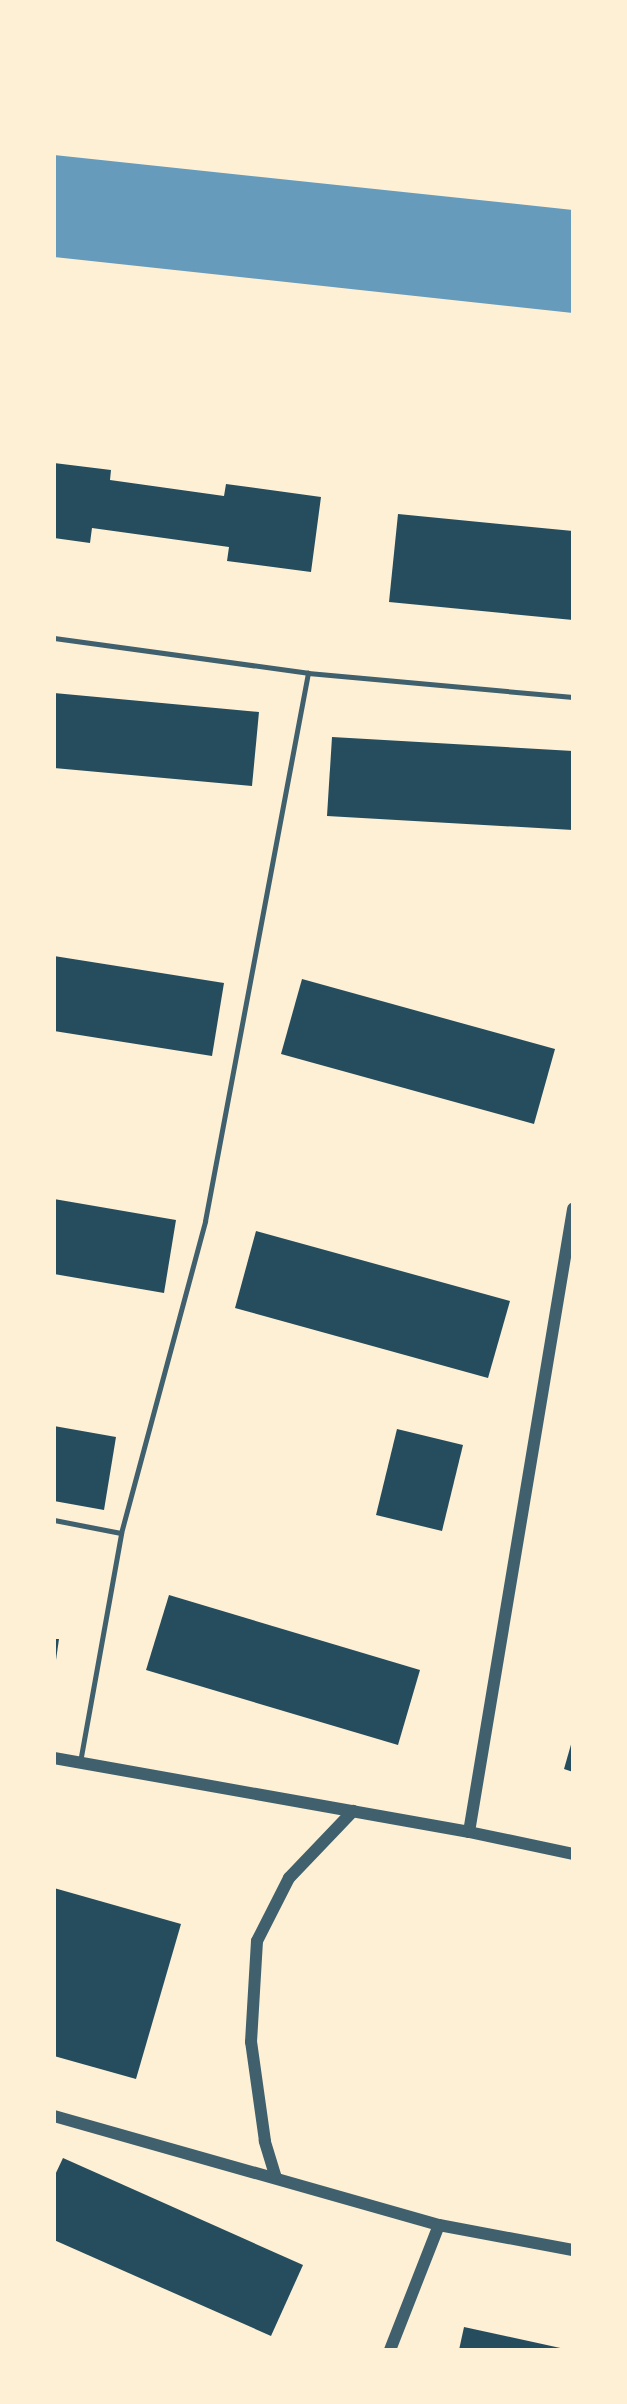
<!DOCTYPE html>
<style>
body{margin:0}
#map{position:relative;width:627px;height:2404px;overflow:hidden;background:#fdf0d5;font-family:"Nunito Sans",sans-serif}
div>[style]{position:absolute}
.water>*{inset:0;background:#669bbc}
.building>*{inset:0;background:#264d5e}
.service>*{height:5px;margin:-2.5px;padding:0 2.5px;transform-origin:2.5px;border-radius:2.5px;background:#3f606c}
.tertiary>*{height:12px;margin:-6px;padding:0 6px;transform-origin:6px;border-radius:6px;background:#3f606c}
span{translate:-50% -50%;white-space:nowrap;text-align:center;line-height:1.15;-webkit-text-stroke:5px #fdf0d5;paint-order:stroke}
.frame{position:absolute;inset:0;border:56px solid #fdf0d5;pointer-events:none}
</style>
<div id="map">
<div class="water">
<div style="clip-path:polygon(54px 155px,573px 210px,573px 313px,54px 257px)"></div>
</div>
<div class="building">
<div style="clip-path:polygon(54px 463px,111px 470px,110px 480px,224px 496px,226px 484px,321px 497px,311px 572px,227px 561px,229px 547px,92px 528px,90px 543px,54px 538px)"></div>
<div style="clip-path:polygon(398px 514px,573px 531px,573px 620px,389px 602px)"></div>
<div style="clip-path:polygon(54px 693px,259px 712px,252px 786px,54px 768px)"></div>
<div style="clip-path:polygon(332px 737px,573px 751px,573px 830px,327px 816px)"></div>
<div style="clip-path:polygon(54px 956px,224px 983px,212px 1056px,54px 1031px)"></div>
<div style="clip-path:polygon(302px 979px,555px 1049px,534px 1124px,281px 1054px)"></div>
<div style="clip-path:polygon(54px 1199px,176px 1220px,164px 1293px,54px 1274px)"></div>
<div style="clip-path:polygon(256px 1231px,510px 1301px,488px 1378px,235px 1308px)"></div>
<div style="clip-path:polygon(54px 1426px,116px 1437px,104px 1510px,54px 1501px)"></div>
<div style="clip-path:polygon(397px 1429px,463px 1445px,442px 1531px,376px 1515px)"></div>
<div style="clip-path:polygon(169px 1595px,420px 1670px,398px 1745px,146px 1670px)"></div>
<div style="clip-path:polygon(54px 1639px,59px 1639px,56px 1660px,54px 1660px)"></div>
<div style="clip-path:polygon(572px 1741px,573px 1742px,573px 1772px,564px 1769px)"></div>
<div style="clip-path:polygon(54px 1888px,181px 1924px,136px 2079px,54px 2056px)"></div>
<div style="clip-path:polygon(63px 2158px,303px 2265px,271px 2336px,54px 2240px,54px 2177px)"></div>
<div style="clip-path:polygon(464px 2327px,565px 2349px,565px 2350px,459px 2350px)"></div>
</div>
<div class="service">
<div style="left:54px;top:638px;width:256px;rotate:7.8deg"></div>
<div style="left:308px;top:673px;width:266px;rotate:5.2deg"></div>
<div style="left:54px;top:1520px;width:68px;rotate:11deg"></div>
<div style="left:80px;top:1762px;width:233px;rotate:-79.8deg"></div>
<div style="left:121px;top:1533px;width:323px;rotate:-74.9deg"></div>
<div style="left:205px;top:1221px;width:558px;rotate:-79.36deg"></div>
</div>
<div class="tertiary">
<div style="left:54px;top:1758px;width:422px;rotate:10.1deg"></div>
<div style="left:469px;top:1832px;width:106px;rotate:11.9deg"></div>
<div style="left:469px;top:1832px;width:632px;rotate:-80.52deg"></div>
<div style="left:54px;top:2116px;width:400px;rotate:15.8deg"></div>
<div style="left:439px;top:2225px;width:136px;rotate:10.6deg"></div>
<div style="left:276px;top:2178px;width:39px;rotate:-107deg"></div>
<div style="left:265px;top:2141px;width:100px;rotate:-98deg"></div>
<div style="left:251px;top:2042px;width:101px;rotate:-86.6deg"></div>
<div style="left:257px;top:1941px;width:71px;rotate:-63.1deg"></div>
<div style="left:289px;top:1878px;width:93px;rotate:-46.3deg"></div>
<div style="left:390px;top:2350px;width:134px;rotate:-68.6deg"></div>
</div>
<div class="frame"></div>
</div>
